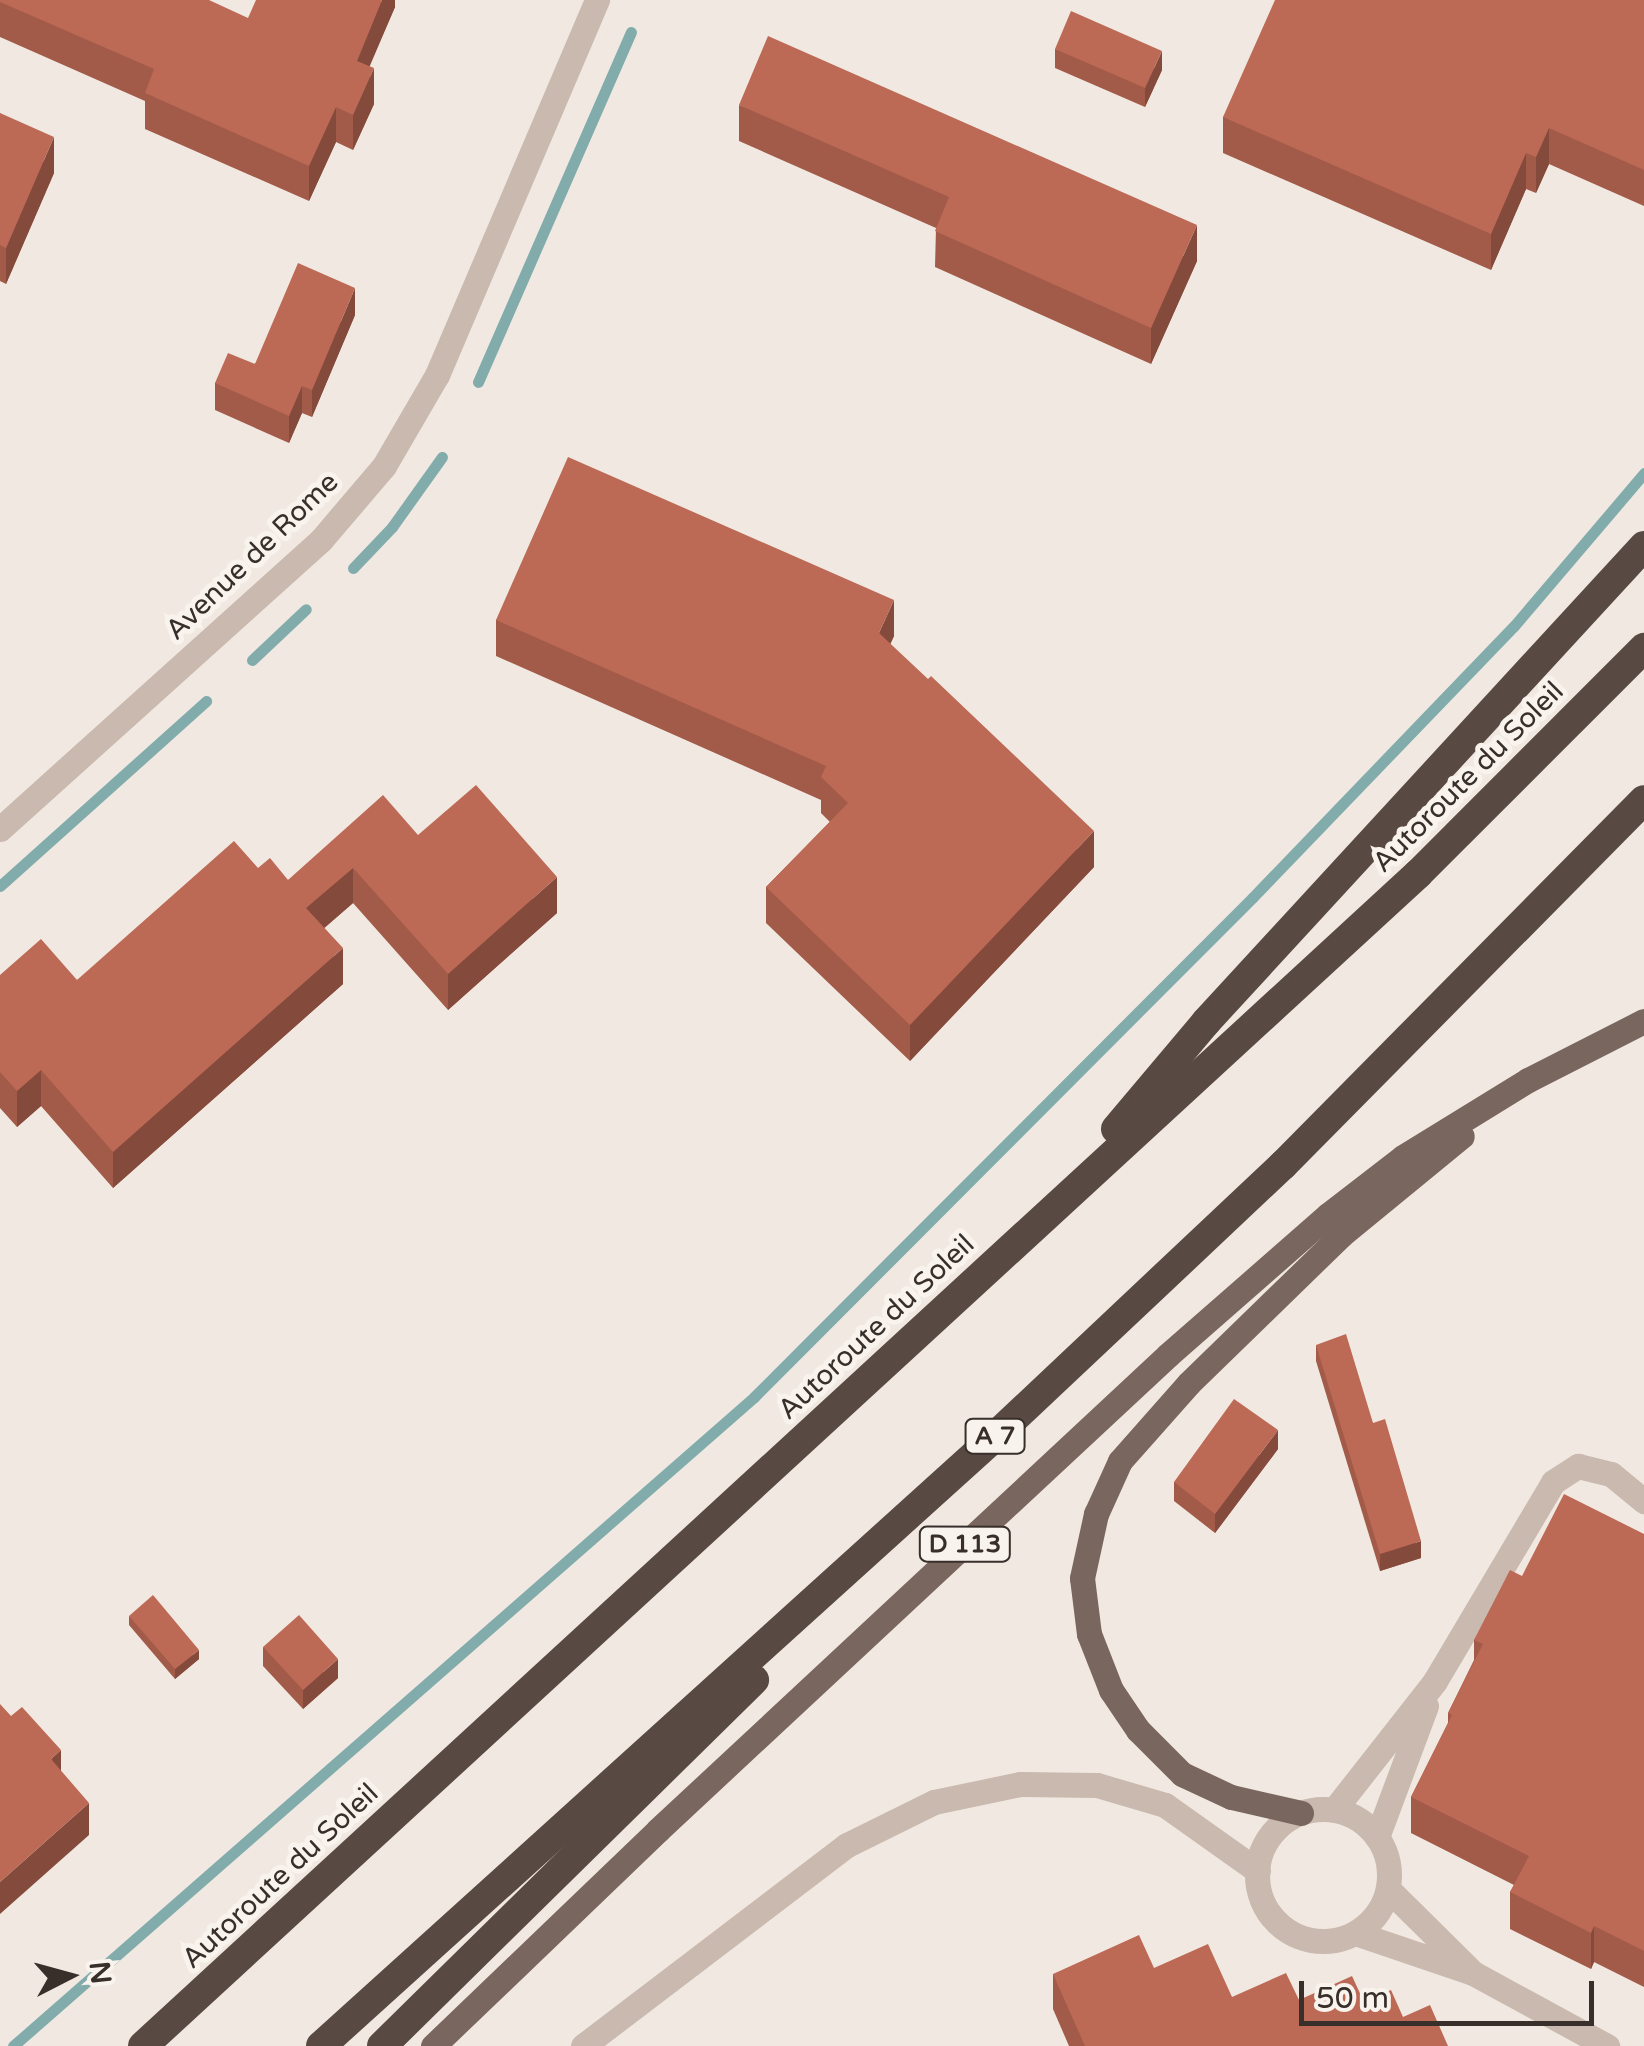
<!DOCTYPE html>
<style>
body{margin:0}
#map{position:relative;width:1644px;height:2046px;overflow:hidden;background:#f1e9e1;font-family:"Varela Round",sans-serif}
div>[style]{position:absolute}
.stream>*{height:11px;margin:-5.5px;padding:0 5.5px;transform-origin:5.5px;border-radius:5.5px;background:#82acac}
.street>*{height:25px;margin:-12.5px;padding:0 12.5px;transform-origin:12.5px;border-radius:12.5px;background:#c9b9ae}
.street>.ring{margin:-12.5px;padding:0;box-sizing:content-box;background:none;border:25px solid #c9b9ae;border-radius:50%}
.primary>*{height:25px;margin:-12.5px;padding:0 12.5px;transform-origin:12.5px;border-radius:12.5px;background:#79665e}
.highway>*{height:30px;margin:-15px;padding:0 15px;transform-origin:15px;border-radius:15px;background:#584943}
.wall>*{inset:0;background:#a25a49}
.shaded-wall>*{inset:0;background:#844a3c}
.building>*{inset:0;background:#bc6955}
span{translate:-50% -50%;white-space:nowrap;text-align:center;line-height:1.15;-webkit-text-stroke:10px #f9f3ed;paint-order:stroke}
.shield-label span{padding:2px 8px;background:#f9f3ed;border:2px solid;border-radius:8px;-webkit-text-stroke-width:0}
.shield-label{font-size:25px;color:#382f2b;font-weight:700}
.street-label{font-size:28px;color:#382f2b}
.north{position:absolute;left:20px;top:1926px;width:100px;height:100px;-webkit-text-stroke:8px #f9f3ed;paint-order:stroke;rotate:84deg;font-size:28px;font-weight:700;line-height:40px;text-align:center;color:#382f2b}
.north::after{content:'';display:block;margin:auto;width:35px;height:45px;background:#382f2b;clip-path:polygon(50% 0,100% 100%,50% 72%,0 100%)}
.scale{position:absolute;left:1299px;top:1981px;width:295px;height:45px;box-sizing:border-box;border:5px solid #382f2b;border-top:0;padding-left:12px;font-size:30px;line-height:35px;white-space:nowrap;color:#382f2b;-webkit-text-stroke:8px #f9f3ed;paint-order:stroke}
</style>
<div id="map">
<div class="stream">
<div style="left:478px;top:382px;width:382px;rotate:-66.4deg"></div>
<div style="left:353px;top:568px;width:57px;rotate:-46.4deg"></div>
<div style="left:392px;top:527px;width:86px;rotate:-54.5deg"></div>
<div style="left:252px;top:660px;width:74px;rotate:-43.4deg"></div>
<div style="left:0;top:886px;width:277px;rotate:-41.9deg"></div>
<div style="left:13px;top:2046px;width:985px;rotate:-41.21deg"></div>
<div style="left:754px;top:1397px;width:706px;rotate:-45.06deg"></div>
<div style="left:1253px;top:897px;width:376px;rotate:-46.1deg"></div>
<div style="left:1514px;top:626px;width:201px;rotate:-49.6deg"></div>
</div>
<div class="street">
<div style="left:0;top:829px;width:432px;rotate:-42deg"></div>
<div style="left:321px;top:540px;width:97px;rotate:-49.6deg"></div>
<div style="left:384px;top:466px;width:105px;rotate:-59.8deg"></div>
<div style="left:437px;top:375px;width:408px;rotate:-66.9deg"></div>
<div class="ring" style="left:1257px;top:1809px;width:107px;height:107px"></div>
<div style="left:1334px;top:1810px;width:164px;rotate:-51.9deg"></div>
<div style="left:1435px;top:1681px;width:231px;rotate:-59.3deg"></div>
<div style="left:1553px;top:1482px;width:30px;rotate:-33deg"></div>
<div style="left:1578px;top:1466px;width:34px;rotate:14deg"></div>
<div style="left:1611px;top:1474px;width:43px;rotate:39.3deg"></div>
<div style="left:1377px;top:1837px;width:140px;rotate:-69.5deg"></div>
<div style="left:1388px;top:1889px;width:114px;rotate:44.6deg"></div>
<div style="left:1355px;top:1933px;width:125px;rotate:18.7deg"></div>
<div style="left:1473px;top:1973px;width:153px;rotate:28.6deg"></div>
<div style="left:583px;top:2046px;width:332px;rotate:-37.3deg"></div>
<div style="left:847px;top:1845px;width:97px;rotate:-26.3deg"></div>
<div style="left:934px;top:1802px;width:88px;rotate:-11.8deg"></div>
<div style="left:1020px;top:1784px;width:77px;rotate:0.7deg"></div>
<div style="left:1097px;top:1785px;width:71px;rotate:16.4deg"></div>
<div style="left:1165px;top:1805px;width:114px;rotate:35.4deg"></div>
</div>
<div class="primary">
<div style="left:1301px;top:1813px;width:72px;rotate:-167.1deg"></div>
<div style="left:1231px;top:1797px;width:54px;rotate:-154.9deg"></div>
<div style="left:1182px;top:1774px;width:62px;rotate:-135deg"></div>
<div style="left:1138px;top:1730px;width:48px;rotate:-124deg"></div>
<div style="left:1111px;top:1690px;width:60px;rotate:-111.4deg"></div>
<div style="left:1089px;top:1634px;width:56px;rotate:-97.1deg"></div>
<div style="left:1082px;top:1578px;width:66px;rotate:-77.7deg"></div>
<div style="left:1096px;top:1514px;width:58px;rotate:-65.6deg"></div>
<div style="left:1120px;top:1461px;width:104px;rotate:-48.5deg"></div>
<div style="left:1189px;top:1383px;width:212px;rotate:-44.2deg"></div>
<div style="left:1341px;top:1235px;width:156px;rotate:-39.3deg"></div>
<div style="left:433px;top:2046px;width:312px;rotate:-43.8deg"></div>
<div style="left:658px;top:1830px;width:697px;rotate:-42.96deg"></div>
<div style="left:1168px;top:1355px;width:213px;rotate:-41.2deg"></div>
<div style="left:1328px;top:1215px;width:95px;rotate:-37.7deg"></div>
<div style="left:1403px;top:1157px;width:147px;rotate:-31.6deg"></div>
<div style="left:1528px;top:1080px;width:130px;rotate:-27deg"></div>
</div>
<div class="highway">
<div style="left:1116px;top:1129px;width:140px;rotate:-49.9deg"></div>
<div style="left:1206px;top:1022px;width:647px;rotate:-47.38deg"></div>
<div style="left:143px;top:2046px;width:1732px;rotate:-42.59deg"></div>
<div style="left:1418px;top:874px;width:320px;rotate:-45deg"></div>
<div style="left:321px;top:2046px;width:902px;rotate:-42.12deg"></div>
<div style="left:990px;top:1441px;width:403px;rotate:-43.3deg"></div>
<div style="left:1283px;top:1165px;width:513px;rotate:-45.32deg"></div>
<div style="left:382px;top:2046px;width:522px;rotate:-44.53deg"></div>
</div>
<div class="wall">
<div style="clip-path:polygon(0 0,248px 18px,395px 0,395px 7px,369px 66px,374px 104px,353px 150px,336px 142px,309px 201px,145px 129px,145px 101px,0 37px)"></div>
<div style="clip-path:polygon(1644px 0,1644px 206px,1549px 164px,1536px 193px,1526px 189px,1491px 270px,1223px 153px,1223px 117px)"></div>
<div style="clip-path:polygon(1055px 49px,1162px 70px,1145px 107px,1055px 68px)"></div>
<div style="clip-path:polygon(739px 105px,1197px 261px,1151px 364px,935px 267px,936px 228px,739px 141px)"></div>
<div style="clip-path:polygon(0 113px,54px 173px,6px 284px,0 281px)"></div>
<div style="clip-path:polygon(355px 315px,312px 417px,302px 413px,289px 443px,215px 410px,215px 383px)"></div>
<div style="clip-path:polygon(496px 620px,894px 636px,890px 644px,1094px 867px,910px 1061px,766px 923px,766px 887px,830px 822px,821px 813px,821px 800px,496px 656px)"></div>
<div style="clip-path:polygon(418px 835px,557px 913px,448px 1010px,353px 903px,324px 928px,343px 984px,113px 1188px,41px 1106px,17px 1127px,0 1108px,0 975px,77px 980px,258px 868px,288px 880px)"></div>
<div style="clip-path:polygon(1316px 1345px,1373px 1423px,1421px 1558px,1380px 1571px,1316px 1361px)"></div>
<div style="clip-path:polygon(1278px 1449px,1215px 1533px,1174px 1501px,1174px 1482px)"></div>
<div style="clip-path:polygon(1644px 1534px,1644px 1987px,1594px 1962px,1591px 1969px,1510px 1929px,1510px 1892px,1514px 1885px,1411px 1833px,1411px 1797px,1448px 1723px,1448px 1713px,1474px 1660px,1474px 1640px,1522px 1576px)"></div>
<div style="clip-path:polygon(129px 1616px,199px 1659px,175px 1679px,129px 1625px)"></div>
<div style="clip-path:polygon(263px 1647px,338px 1678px,303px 1709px,263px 1666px)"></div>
<div style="clip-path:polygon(1154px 1968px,1232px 1997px,1364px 2002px,1403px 2017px,1448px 2046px,1069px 2046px,1053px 2009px,1053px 1974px)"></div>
</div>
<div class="shaded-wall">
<div style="clip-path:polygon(382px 0,395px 0,395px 7px,357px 96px,357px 61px)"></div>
<div style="clip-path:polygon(1162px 51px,1162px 70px,1145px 107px,1145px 88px)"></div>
<div style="clip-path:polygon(374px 68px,374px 104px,353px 150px,353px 115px)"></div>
<div style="clip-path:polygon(336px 107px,336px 142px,309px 201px,309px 166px)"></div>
<div style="clip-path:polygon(1549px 128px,1549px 164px,1536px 193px,1536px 157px)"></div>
<div style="clip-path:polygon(54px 137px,54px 173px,6px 284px,6px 248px)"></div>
<div style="clip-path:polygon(1526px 153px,1526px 189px,1491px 270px,1491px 234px)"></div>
<div style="clip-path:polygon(1197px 225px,1197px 261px,1151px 364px,1151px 328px)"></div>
<div style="clip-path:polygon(355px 288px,355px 315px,312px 417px,312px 390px)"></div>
<div style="clip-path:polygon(302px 386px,302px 413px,289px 443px,289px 416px)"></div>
<div style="clip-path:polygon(894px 600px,894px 636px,879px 669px,879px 633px)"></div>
<div style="clip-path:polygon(1094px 831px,1094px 867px,910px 1061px,910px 1025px)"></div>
<div style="clip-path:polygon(353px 868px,353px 903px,306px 944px,306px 908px)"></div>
<div style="clip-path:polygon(557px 877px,557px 913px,448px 1010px,448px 974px)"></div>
<div style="clip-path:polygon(343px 948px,343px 984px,113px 1188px,113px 1152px)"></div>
<div style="clip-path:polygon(41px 1070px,41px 1106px,17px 1127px,17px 1091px)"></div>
<div style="clip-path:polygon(1278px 1430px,1278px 1449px,1215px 1533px,1215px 1514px)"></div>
<div style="clip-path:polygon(1421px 1541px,1421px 1558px,1380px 1571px,1380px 1554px)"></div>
<div style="clip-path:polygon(199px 1650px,199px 1659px,175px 1679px,175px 1669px)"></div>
<div style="clip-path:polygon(338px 1659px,338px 1678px,303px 1709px,303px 1690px)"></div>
<div style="clip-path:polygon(61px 1750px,61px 1781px,51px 1759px)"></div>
<div style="clip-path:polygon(89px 1803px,89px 1835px,0 1914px,0 1882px)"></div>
<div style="clip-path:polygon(1594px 1926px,1594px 1962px,1591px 1969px,1591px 1933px)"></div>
</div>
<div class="building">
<div style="clip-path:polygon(0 0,209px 0,248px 18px,256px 0,382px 0,357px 61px,374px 68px,353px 115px,336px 107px,309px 166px,145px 93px,154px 69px,0 2px)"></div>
<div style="clip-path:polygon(1275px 0,1644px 0,1644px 170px,1549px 128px,1536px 157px,1526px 153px,1491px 234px,1223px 117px)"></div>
<div style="clip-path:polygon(1071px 11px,1162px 51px,1145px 88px,1055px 49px)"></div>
<div style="clip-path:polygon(768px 36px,1197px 225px,1151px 328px,935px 231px,949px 197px,739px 105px)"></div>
<div style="clip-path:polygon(0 113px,54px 137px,6px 248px,0 245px)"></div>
<div style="clip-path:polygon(298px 263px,355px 288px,312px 390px,302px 386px,289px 416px,215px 383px,228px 353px,255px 364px)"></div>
<div style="clip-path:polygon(568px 457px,894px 600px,879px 633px,928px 679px,931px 676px,1094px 831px,910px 1025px,766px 887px,848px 803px,821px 777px,826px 766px,496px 620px)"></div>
<div style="clip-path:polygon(476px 785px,557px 877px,448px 974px,353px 868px,306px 908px,343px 948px,113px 1152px,41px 1070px,17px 1091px,0 1072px,0 975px,41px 939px,77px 980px,234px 841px,258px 868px,270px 858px,288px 880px,383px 795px,418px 835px)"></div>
<div style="clip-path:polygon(1346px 1334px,1373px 1423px,1385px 1419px,1421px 1541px,1380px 1554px,1316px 1345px)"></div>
<div style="clip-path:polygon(1234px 1399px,1278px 1430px,1215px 1514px,1174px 1482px)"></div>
<div style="clip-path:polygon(1564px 1494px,1644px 1534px,1644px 1951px,1594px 1926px,1591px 1933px,1510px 1892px,1529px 1856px,1411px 1797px,1452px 1715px,1448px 1713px,1483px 1644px,1474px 1640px,1510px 1570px,1522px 1576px)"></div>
<div style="clip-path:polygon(153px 1595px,199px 1650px,175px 1669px,129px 1616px)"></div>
<div style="clip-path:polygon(299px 1615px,338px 1659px,303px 1690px,263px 1647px)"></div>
<div style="clip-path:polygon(0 1704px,11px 1716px,22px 1707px,61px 1750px,51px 1759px,89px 1803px,0 1882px)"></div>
<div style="clip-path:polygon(1139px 1935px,1154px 1968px,1208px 1944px,1232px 1997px,1286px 1973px,1299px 2000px,1352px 1976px,1364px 2002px,1391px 1990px,1403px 2017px,1430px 2005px,1448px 2046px,1085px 2046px,1053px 1974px)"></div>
</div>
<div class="shield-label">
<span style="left:995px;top:1436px">A 7</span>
<span style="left:965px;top:1544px">D 113</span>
</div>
<div class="street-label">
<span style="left:252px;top:556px;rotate:-44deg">Avenue de Rome</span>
<span style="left:1468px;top:777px;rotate:-45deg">Autoroute du Soleil</span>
<span style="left:876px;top:1327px;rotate:-43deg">Autoroute du Soleil</span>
<span style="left:280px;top:1876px;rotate:-43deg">Autoroute du Soleil</span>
</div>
<div class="north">N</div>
<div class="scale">50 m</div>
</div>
